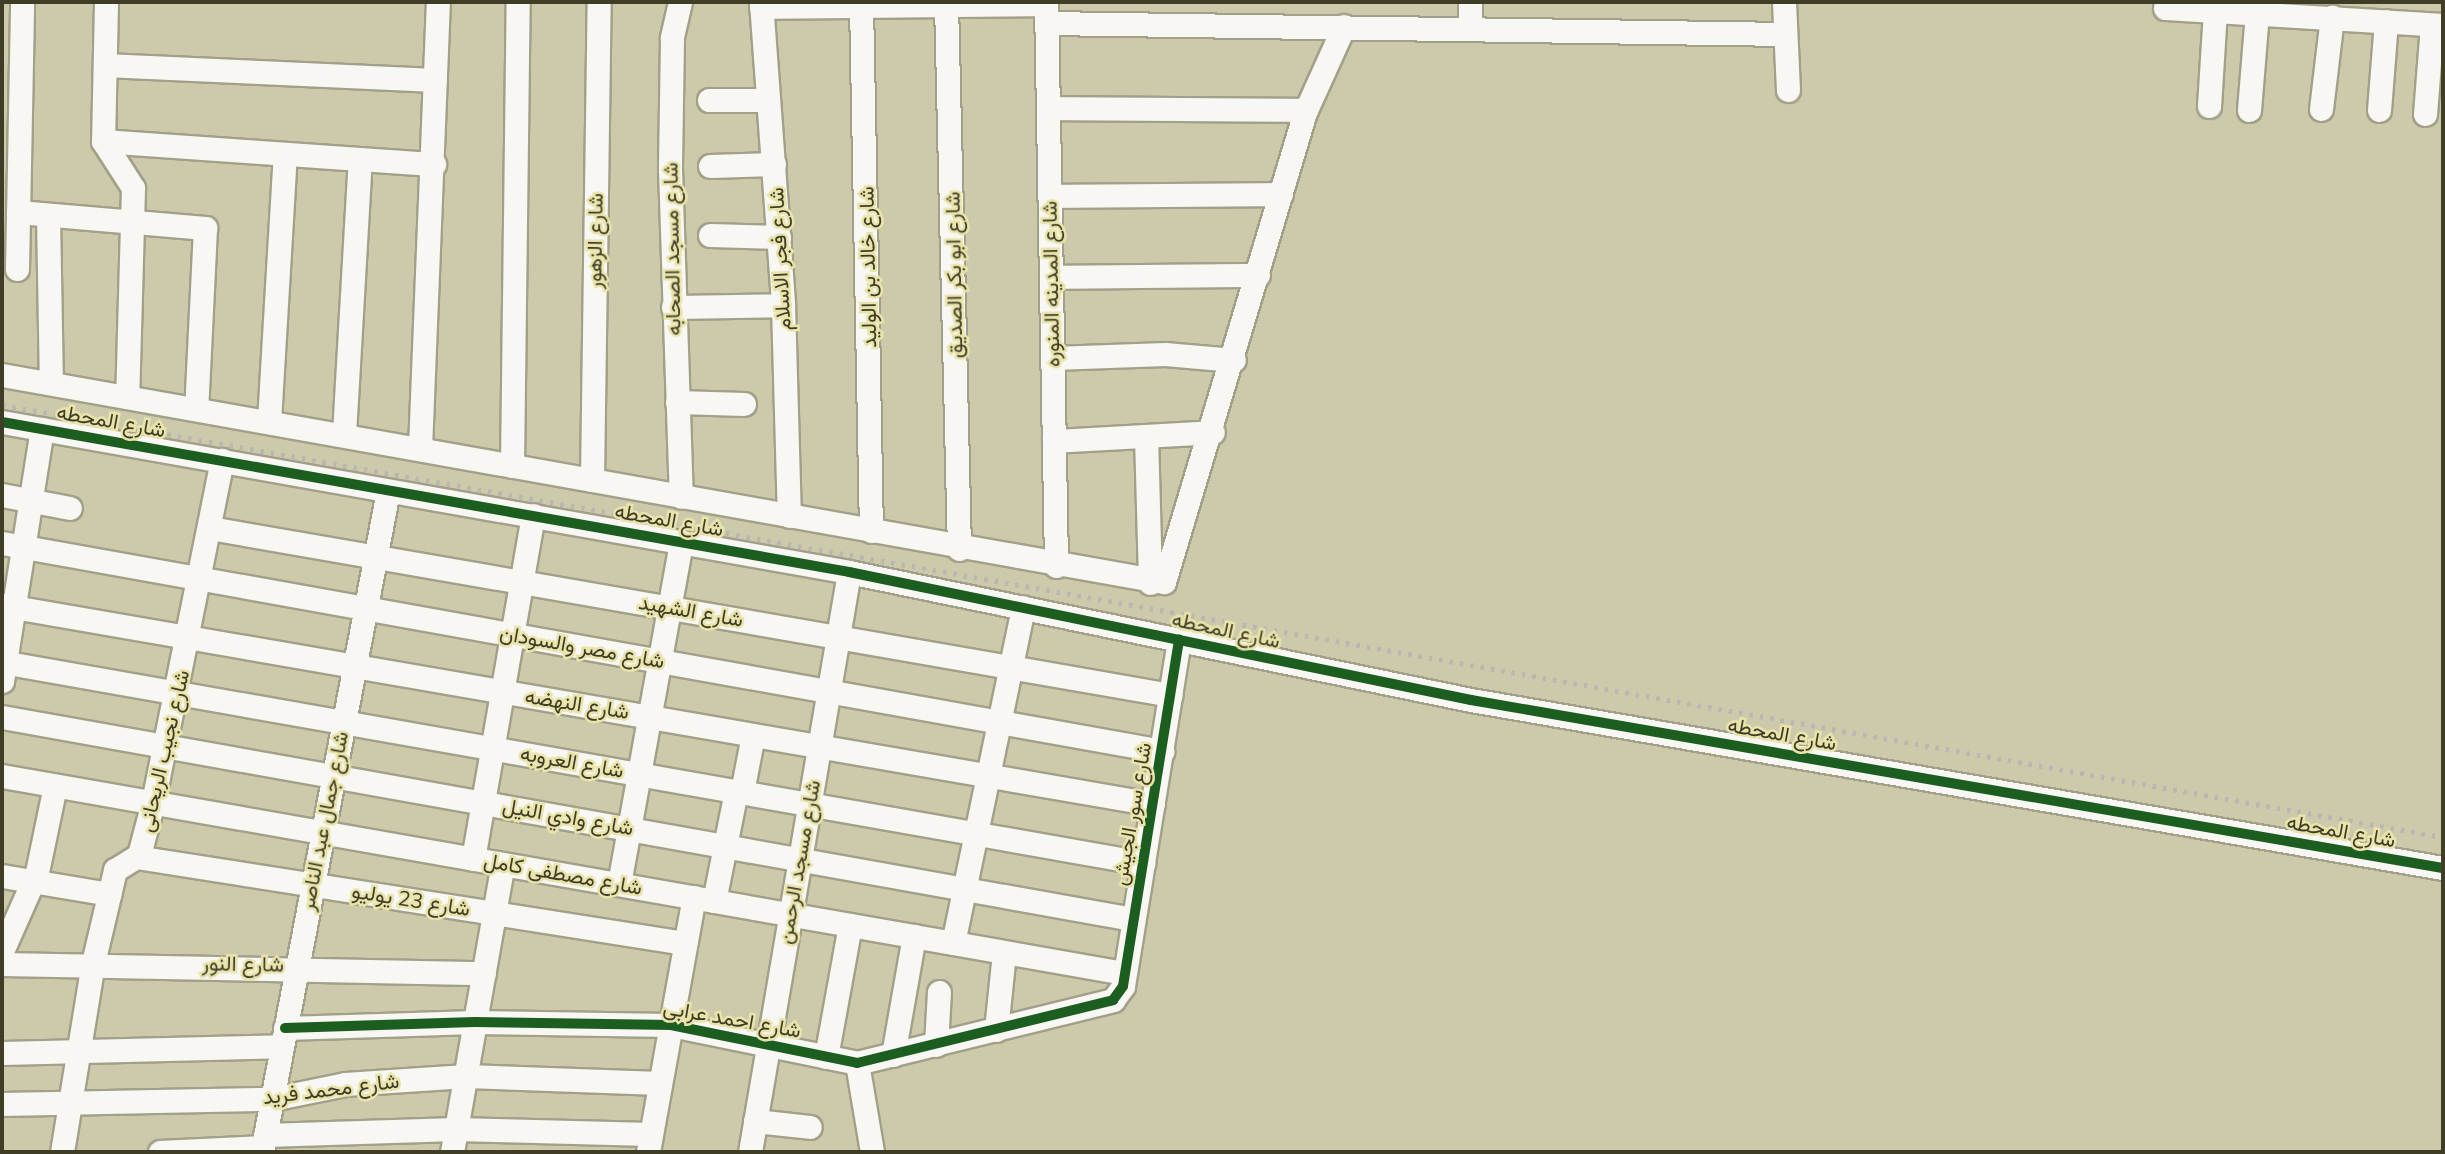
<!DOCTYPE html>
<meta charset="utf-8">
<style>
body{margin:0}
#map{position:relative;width:2445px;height:1154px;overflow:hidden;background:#cdcaac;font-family:"Nunito Sans",Vazirmatn,sans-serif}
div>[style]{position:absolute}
.roads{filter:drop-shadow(2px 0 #a2a088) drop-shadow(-2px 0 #a2a088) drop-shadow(0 2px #a2a088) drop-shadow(0 -2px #a2a088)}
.street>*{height:23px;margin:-11.5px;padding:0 11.5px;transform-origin:11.5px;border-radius:11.5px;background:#f8f7f3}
.rail>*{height:5px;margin-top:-2.5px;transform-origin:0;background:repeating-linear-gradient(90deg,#b9b7b0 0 3.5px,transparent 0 10.5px)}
.cycleway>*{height:10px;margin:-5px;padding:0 5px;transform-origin:5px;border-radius:5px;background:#1b5e20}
span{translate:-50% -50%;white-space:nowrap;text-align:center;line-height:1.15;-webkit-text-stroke:5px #e8e4ab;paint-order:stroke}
.street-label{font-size:21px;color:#3f3d26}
.frame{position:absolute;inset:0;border:4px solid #3f3d26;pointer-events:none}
</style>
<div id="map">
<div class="roads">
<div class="street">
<div style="left:106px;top:2px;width:139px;rotate:91.2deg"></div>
<div style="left:103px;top:141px;width:56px;rotate:57.4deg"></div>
<div style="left:133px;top:188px;width:209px;rotate:91.6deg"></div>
<div style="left:680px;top:2px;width:37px;rotate:103deg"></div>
<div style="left:672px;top:38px;width:131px;rotate:90.9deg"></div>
<div style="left:670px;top:169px;width:328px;rotate:88.1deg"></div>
<div style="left:761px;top:2px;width:304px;rotate:85.8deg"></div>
<div style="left:783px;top:305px;width:211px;rotate:88.4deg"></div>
<div style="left:861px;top:2px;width:529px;rotate:88.92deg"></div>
<div style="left:946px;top:2px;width:547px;rotate:88.64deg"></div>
<div style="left:1046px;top:2px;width:564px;rotate:88.98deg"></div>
<div style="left:1784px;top:2px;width:88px;rotate:87.4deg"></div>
<div style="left:761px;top:7px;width:285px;rotate:-0.6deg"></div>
<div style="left:2165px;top:8px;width:279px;rotate:3.5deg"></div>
<div style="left:1046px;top:23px;width:739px;rotate:0.85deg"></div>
<div style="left:1470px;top:28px;width:26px;rotate:-90deg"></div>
<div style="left:105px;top:65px;width:330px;rotate:2.6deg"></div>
<div style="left:709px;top:100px;width:59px"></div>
<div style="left:2209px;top:106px;width:95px;rotate:-86.4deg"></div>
<div style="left:1048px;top:108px;width:258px;rotate:0.4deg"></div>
<div style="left:2321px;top:109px;width:93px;rotate:-83.2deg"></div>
<div style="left:2249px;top:110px;width:97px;rotate:-85.3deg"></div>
<div style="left:2379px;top:110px;width:89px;rotate:-85.5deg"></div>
<div style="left:2425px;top:114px;width:89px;rotate:-85.5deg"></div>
<div style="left:103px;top:141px;width:332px;rotate:4deg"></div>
<div style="left:710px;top:166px;width:64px;rotate:-1.8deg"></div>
<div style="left:1050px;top:196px;width:231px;rotate:-0.5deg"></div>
<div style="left:18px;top:212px;width:188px;rotate:4.9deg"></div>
<div style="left:205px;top:228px;width:181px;rotate:92.8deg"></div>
<div style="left:48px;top:215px;width:168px;rotate:89deg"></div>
<div style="left:710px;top:235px;width:69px;rotate:1.7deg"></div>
<div style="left:17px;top:269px;width:267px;rotate:-88.9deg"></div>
<div style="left:1051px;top:277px;width:207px;rotate:-0.6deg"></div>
<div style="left:673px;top:307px;width:110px;rotate:-1deg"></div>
<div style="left:1053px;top:358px;width:112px;rotate:-2deg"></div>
<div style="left:1165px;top:354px;width:69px;rotate:5deg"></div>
<div style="left:2px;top:375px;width:1180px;rotate:10.1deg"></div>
<div style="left:1164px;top:582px;width:493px;rotate:-73.3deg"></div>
<div style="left:1306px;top:110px;width:92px;rotate:-65.7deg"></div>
<div style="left:677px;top:402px;width:67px;rotate:1.7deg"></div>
<div style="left:269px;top:421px;width:267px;rotate:-86.6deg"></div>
<div style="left:2px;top:422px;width:860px;rotate:10.04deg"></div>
<div style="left:849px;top:572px;width:635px;rotate:11.63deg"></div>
<div style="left:1471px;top:700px;width:986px;rotate:9.81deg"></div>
<div style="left:344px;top:434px;width:275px;rotate:-86.7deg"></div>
<div style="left:1146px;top:436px;width:147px;rotate:88.4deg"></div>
<div style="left:1054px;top:441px;width:159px;rotate:-3.2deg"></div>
<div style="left:420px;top:448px;width:446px;rotate:-87.7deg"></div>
<div style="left:512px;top:466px;width:464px;rotate:-89.3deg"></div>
<div style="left:592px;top:480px;width:478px;rotate:-89.2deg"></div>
<div style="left:2px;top:495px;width:69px;rotate:10.8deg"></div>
<div style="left:210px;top:528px;width:975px;rotate:9.86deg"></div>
<div style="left:2px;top:543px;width:1179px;rotate:10.17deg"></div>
<div style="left:2px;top:605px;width:1168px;rotate:9.81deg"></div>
<div style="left:2px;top:662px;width:1159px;rotate:9.99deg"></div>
<div style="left:2px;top:681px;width:255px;rotate:-81deg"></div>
<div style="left:2px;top:717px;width:1149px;rotate:10.13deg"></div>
<div style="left:2px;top:776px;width:1139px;rotate:9.96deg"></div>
<div style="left:742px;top:792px;width:58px;rotate:-79.1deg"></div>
<div style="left:136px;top:857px;width:556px;rotate:8.9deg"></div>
<div style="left:473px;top:859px;width:349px;rotate:-80.1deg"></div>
<div style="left:2px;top:876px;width:109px;rotate:9.5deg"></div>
<div style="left:619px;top:884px;width:348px;rotate:-79.7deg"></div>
<div style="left:714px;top:901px;width:112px;rotate:-78.7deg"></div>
<div style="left:953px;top:943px;width:343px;rotate:-78.2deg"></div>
<div style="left:2px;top:951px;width:86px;rotate:-66.1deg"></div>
<div style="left:37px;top:872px;width:88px;rotate:-78.2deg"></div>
<div style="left:2px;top:964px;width:482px;rotate:1.1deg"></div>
<div style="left:285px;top:1028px;width:190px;rotate:-1.8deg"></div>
<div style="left:475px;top:1022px;width:196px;rotate:0.9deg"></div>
<div style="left:671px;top:1025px;width:190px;rotate:11.5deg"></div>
<div style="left:857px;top:1063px;width:264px;rotate:-13.8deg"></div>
<div style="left:1113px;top:1000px;width:17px;rotate:-54deg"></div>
<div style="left:1123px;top:986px;width:351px;rotate:-80.8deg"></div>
<div style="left:996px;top:1030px;width:78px;rotate:-84.1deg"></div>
<div style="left:936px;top:1045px;width:53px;rotate:-86.8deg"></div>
<div style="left:2px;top:1053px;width:279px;rotate:-1.4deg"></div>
<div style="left:893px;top:1055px;width:121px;rotate:-80deg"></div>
<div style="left:826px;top:1057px;width:134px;rotate:-79.7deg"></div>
<div style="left:857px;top:1063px;width:90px;rotate:80.4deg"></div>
<div style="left:2px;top:1104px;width:270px;rotate:-1.1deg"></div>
<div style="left:272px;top:1099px;width:75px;rotate:-11.6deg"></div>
<div style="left:345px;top:1084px;width:121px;rotate:-3.8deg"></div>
<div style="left:466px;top:1076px;width:194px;rotate:2.1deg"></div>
<div style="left:755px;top:1121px;width:55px;rotate:6.2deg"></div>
<div style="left:265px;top:1135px;width:191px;rotate:-1.8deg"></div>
<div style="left:456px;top:1129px;width:195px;rotate:1.5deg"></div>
<div style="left:62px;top:1152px;width:192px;rotate:-80.7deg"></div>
<div style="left:93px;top:963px;width:96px;rotate:-76.7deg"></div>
<div style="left:115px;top:870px;width:28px;rotate:-32deg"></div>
<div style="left:139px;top:855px;width:55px;rotate:-75.2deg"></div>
<div style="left:153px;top:802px;width:349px;rotate:-78.6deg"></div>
<div style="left:160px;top:1152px;width:103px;rotate:-2.8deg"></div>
<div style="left:262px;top:1152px;width:673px;rotate:-79.21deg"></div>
<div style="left:452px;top:1152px;width:292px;rotate:-80deg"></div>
<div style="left:648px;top:1152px;width:259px;rotate:-79.8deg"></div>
<div style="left:750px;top:1152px;width:588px;rotate:-80.31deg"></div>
</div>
</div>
<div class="rail">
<div style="left:2px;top:405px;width:2479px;rotate:10.04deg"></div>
</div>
<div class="cycleway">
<div style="left:2px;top:422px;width:860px;rotate:10.04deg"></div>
<div style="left:849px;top:572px;width:635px;rotate:11.63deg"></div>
<div style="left:1471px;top:700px;width:986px;rotate:9.81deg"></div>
<div style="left:285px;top:1028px;width:190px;rotate:-1.8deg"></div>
<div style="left:475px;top:1022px;width:196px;rotate:0.9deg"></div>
<div style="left:671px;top:1025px;width:190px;rotate:11.5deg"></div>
<div style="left:857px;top:1063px;width:264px;rotate:-13.8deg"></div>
<div style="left:1113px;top:1000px;width:17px;rotate:-54deg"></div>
<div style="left:1123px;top:986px;width:351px;rotate:-80.8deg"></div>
</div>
<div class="street-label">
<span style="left:595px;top:241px;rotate:-89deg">شارع الزهور</span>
<span style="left:672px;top:249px;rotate:-91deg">شارع مسجد الصحابه</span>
<span style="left:780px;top:259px;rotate:-93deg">شارع فجر الاسلام</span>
<span style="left:868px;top:267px;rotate:-91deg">شارع خالد بن الوليد</span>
<span style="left:954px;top:275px;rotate:-91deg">شارع ابو بكر الصديق</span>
<span style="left:1051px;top:284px;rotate:-91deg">شارع المدينه المنوره</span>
<span style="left:111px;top:421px;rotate:10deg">شارع المحطه</span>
<span style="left:669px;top:520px;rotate:10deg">شارع المحطه</span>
<span style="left:691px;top:611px;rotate:10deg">شارع الشهيد</span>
<span style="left:1226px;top:630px;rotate:12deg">شارع المحطه</span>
<span style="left:582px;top:647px;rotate:10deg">شارع مصر والسودان</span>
<span style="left:577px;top:704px;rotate:9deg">شارع النهضه</span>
<span style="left:1782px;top:734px;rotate:10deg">شارع المحطه</span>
<span style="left:164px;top:751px;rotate:-77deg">شارع نجيب الريحانى</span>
<span style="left:572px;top:762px;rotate:10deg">شارع العروبه</span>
<span style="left:1132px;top:814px;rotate:-80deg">شارع سور الجيش</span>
<span style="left:568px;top:817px;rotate:10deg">شارع وادي النيل</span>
<span style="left:324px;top:821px;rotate:-79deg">شارع جمال عبد الناصر</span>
<span style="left:2341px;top:831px;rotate:10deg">شارع المحطه</span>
<span style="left:799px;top:862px;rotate:-80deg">شارع مسجد الرحمن</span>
<span style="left:563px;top:874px;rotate:10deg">شارع مصطفى كامل</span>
<span style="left:411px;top:900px;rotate:9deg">شارع 23 يوليو</span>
<span style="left:243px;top:964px;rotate:1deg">شارع النور</span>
<span style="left:732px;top:1019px;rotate:10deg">شارع احمد عرابى</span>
<span style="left:331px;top:1089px;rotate:-7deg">شارع محمد فريد</span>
</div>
<div class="frame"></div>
</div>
